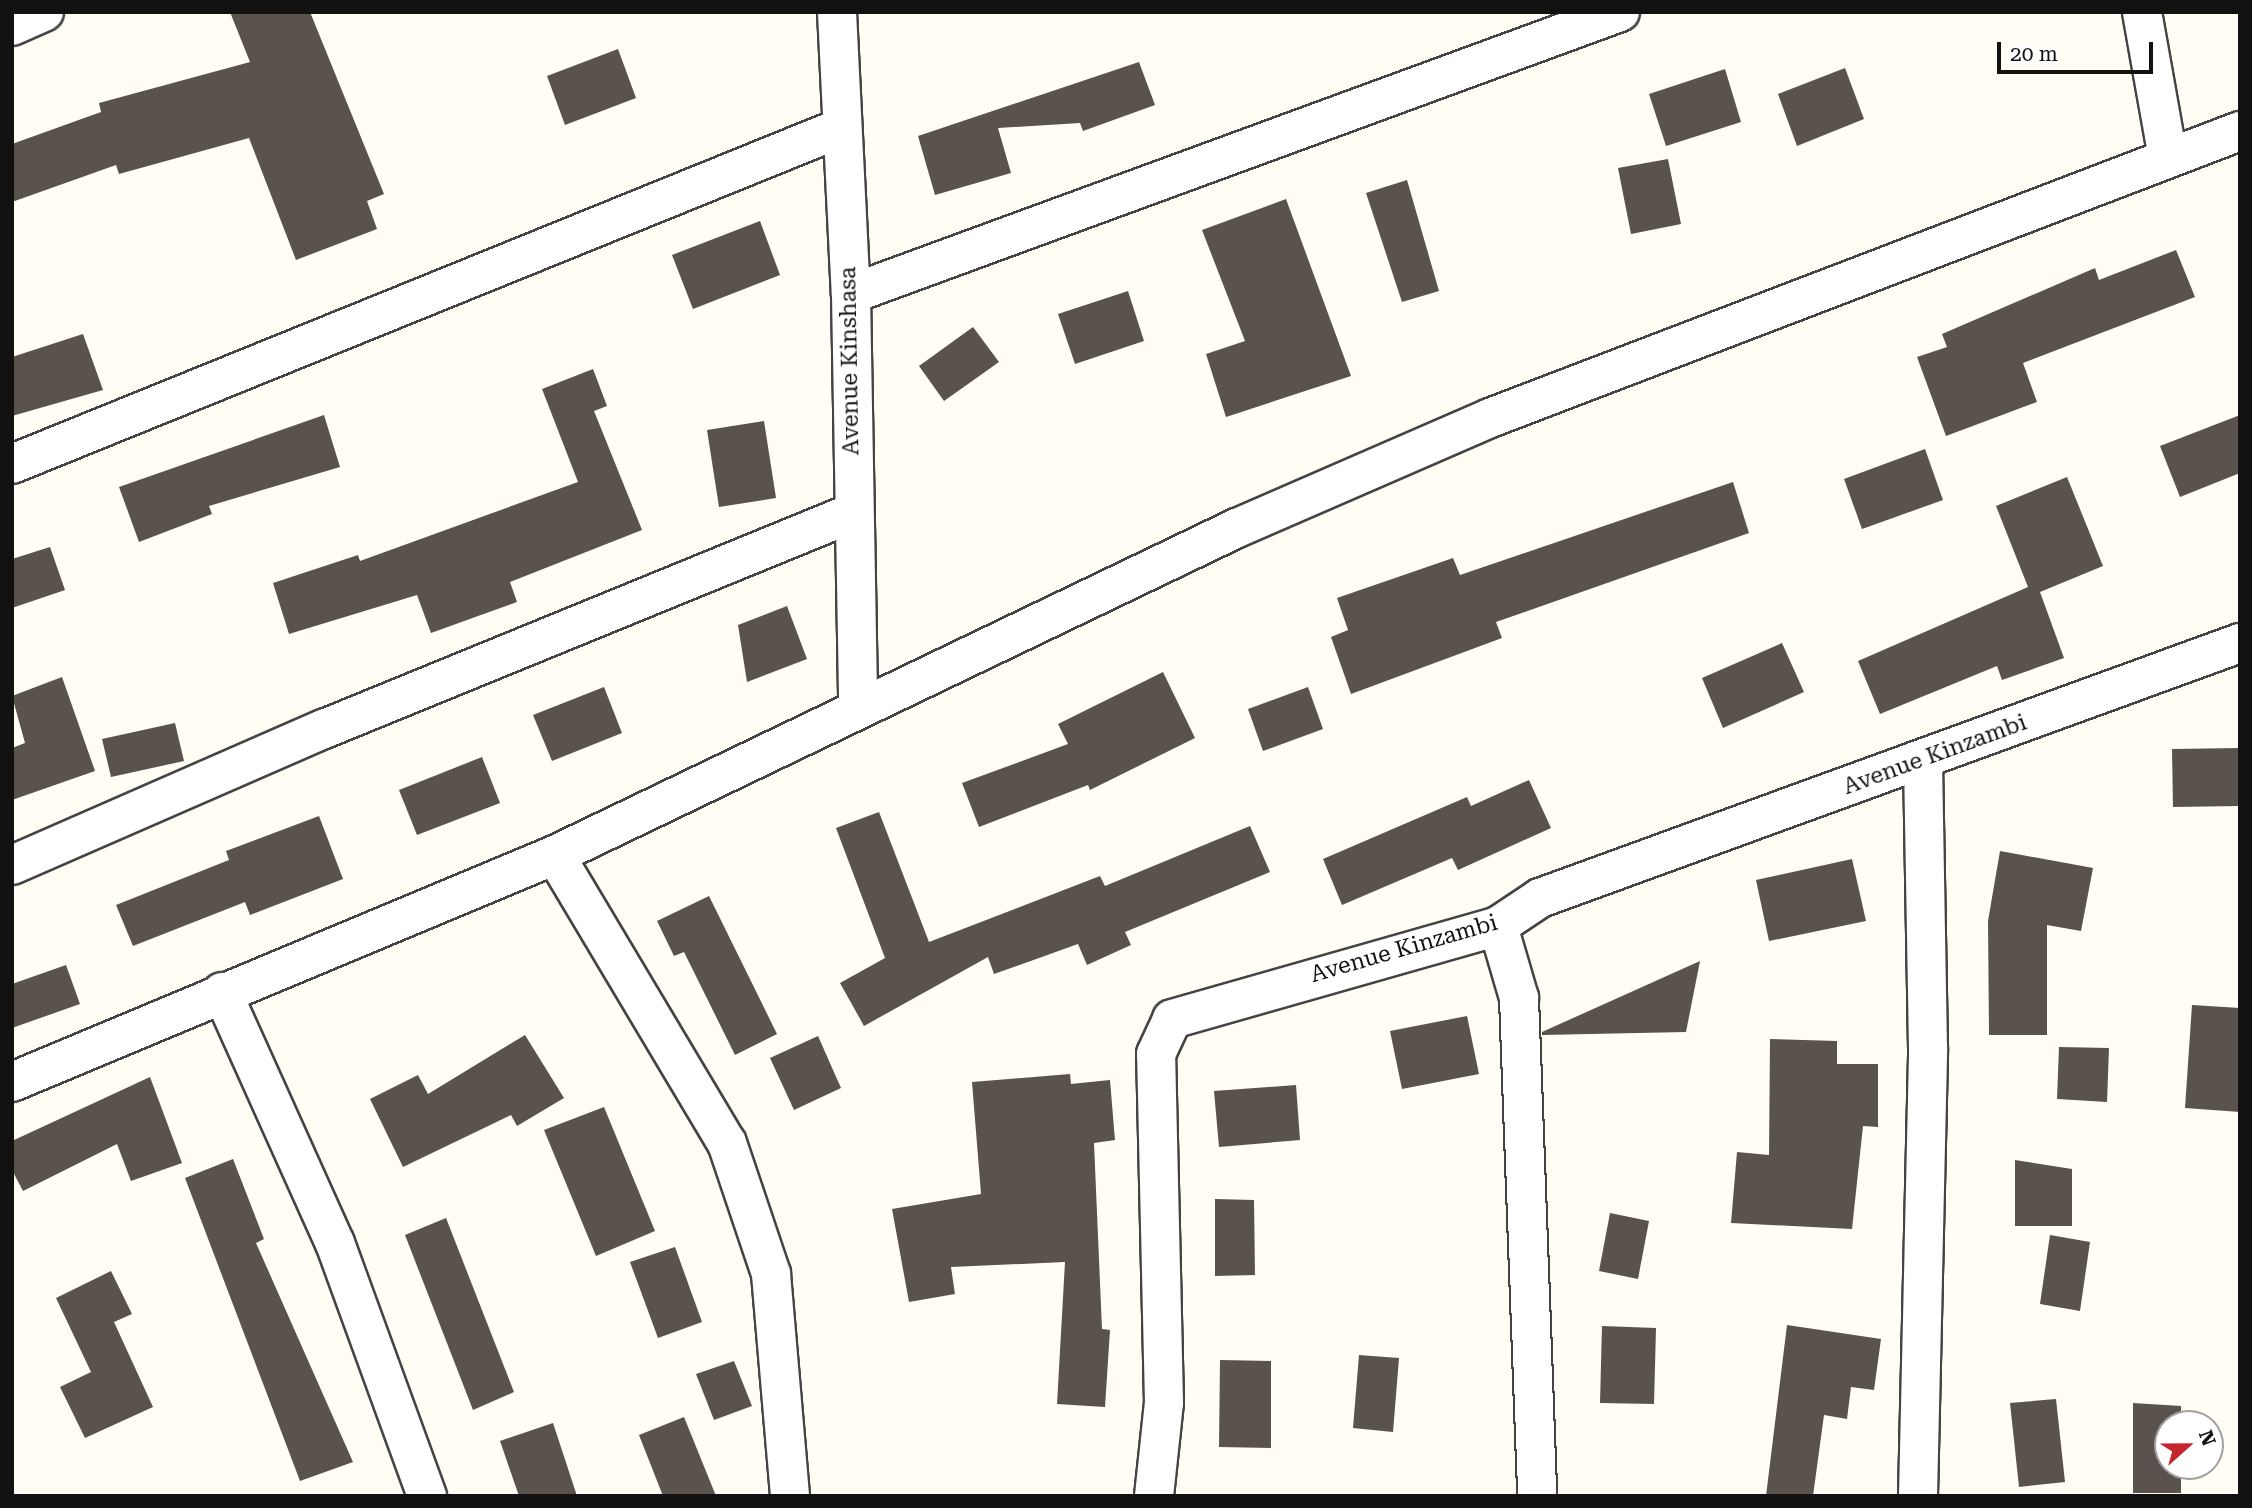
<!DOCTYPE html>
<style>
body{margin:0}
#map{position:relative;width:2252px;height:1508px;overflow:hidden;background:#fffdf4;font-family:"Roboto Serif",serif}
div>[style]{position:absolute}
.building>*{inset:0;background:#5a524d}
.roads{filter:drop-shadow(2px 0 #444) drop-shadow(-2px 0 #444) drop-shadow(0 2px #444) drop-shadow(0 -2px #444)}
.minor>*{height:38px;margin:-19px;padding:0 19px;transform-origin:19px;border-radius:19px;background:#fff}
span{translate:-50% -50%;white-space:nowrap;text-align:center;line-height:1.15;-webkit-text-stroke:7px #fff;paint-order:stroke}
.street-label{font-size:23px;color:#111}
.frame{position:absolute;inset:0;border:14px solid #111;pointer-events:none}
.north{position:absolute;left:2154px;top:1410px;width:70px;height:70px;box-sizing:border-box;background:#fff;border:2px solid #a0a0a0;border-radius:50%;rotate:69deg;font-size:19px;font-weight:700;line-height:28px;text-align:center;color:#111}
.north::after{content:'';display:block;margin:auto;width:24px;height:32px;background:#c3262d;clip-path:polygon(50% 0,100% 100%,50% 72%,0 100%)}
.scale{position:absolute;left:1997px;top:42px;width:156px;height:32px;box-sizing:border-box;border:4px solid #111;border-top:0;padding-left:9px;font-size:21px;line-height:24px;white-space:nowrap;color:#111;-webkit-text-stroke:5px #fff;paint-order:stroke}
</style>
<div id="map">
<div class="building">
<div style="clip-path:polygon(230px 12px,310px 12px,384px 194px,367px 201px,377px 229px,296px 260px,249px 138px,119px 174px,116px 165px,12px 202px,12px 144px,101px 112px,99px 103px,250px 62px)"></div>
<div style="clip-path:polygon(618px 49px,636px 98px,565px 125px,547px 76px)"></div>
<div style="clip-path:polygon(1139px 62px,1155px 105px,1083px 131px,1080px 123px,998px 128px,1011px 173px,935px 195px,918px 136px)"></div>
<div style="clip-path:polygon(1845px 68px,1864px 119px,1797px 146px,1778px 94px)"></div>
<div style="clip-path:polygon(1725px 69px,1741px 122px,1666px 146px,1649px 94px)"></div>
<div style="clip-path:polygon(1668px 159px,1681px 224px,1631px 234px,1618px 168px)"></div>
<div style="clip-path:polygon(1407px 180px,1439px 291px,1402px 302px,1366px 193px)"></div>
<div style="clip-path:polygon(1286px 199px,1351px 376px,1226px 417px,1206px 354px,1245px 341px,1202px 230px)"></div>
<div style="clip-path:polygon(760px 221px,780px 275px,693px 309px,672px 255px)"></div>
<div style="clip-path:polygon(2176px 250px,2195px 297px,2023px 363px,2037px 402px,1946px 436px,1917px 357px,1947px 347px,1942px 334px,2095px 268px,2099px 280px)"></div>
<div style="clip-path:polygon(1128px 291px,1144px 341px,1075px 364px,1058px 314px)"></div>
<div style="clip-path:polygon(973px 327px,999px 362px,944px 401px,919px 366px)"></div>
<div style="clip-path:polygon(83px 334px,103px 390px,12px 416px,12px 357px)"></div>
<div style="clip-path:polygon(593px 369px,607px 406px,594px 411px,642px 530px,510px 582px,517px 602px,431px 633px,417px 595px,289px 634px,273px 583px,358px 555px,360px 561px,578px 482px,542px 389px)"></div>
<div style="clip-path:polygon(324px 415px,340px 467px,209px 506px,212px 514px,139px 542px,119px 487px)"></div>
<div style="clip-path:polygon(2240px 415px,2240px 473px,2180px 497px,2160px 446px)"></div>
<div style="clip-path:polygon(764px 421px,776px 498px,719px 507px,707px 430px)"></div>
<div style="clip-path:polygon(1925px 449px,1943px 500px,1862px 529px,1844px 479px)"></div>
<div style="clip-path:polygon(2067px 477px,2103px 566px,2040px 592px,2064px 658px,2002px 680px,1997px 666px,1880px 714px,1858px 661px,2028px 587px,1996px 506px)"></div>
<div style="clip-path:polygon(1733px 482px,1749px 533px,1496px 622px,1502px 638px,1351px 694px,1331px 637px,1348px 630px,1337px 598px,1453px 558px,1460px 575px)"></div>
<div style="clip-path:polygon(50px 547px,65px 590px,12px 608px,12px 559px)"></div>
<div style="clip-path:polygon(787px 606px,807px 659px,747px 682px,738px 625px)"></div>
<div style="clip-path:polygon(1782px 643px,1804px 692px,1723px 728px,1702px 678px)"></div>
<div style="clip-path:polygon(1163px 672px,1195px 738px,1090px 790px,1088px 785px,979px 827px,962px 783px,1068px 744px,1058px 724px)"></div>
<div style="clip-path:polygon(62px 677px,95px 771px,12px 800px,12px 748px,25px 743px,12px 696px)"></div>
<div style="clip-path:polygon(604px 687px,622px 733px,552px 761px,533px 715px)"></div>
<div style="clip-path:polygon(1308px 687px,1323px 729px,1263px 751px,1248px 709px)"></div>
<div style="clip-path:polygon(175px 723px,184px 761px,111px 777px,102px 739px)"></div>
<div style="clip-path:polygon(2240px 748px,2240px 806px,2173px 807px,2172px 749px)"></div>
<div style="clip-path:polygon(482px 757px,500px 803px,417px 835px,399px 790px)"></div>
<div style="clip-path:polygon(1529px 780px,1551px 828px,1458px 870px,1452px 858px,1342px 905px,1323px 859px,1467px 797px,1471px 806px)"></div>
<div style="clip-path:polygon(879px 812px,929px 942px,1100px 876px,1105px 886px,1250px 826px,1270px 872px,1125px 932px,1131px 945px,1087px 965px,1078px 944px,994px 974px,988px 957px,864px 1026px,840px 983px,885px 958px,836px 828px)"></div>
<div style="clip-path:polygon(319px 816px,343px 879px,250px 915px,245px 902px,133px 946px,116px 905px,229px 860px,226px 851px)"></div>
<div style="clip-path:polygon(2000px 851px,2093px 868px,2081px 931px,2047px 925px,2047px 1035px,1989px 1035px,1988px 921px)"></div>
<div style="clip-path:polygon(1852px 859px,1866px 921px,1769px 941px,1756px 880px)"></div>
<div style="clip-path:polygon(709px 896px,777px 1034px,735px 1055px,684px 952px,674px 956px,657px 921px)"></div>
<div style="clip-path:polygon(1700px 961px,1686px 1032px,1542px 1035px,1542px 1032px)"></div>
<div style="clip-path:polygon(66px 965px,80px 1004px,12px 1028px,12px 984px)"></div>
<div style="clip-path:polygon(2192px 1005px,2240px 1008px,2240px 1112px,2185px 1108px)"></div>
<div style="clip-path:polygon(1467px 1016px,1479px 1074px,1402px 1089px,1390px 1031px)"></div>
<div style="clip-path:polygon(525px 1035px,564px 1098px,517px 1126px,511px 1115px,403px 1167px,370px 1099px,418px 1075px,428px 1094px)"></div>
<div style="clip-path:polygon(818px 1036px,841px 1088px,794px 1110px,770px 1058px)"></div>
<div style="clip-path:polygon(1770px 1039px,1837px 1041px,1837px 1064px,1878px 1064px,1878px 1127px,1863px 1126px,1852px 1229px,1731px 1223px,1737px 1152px,1769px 1155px)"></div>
<div style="clip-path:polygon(2059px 1047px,2109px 1048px,2107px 1102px,2057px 1099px)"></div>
<div style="clip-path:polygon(1070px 1074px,1071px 1084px,1110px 1080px,1115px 1140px,1094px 1143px,1102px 1329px,1110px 1330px,1105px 1407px,1057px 1404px,1065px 1262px,951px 1267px,955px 1294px,909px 1302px,892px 1209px,981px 1194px,972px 1082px)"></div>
<div style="clip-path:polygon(150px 1077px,182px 1163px,131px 1181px,117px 1144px,23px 1191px,12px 1170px,12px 1141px)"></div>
<div style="clip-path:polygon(1296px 1085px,1300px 1140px,1219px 1147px,1214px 1091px)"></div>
<div style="clip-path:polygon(604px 1107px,655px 1231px,596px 1256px,544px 1130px)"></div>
<div style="clip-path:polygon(233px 1159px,264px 1239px,256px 1243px,353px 1462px,300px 1481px,185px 1178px)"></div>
<div style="clip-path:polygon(2015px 1160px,2072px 1169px,2072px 1226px,2015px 1226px)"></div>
<div style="clip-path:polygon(1215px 1199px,1254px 1200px,1255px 1275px,1215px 1276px)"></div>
<div style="clip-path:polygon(1610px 1213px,1649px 1221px,1638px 1279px,1599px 1271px)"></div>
<div style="clip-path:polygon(446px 1218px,514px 1392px,473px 1410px,405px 1235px)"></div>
<div style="clip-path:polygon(2050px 1235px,2090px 1242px,2080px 1311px,2040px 1304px)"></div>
<div style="clip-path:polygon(675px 1247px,702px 1322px,658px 1338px,630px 1262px)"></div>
<div style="clip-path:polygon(111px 1271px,132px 1314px,114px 1322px,153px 1407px,85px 1438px,60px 1387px,91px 1372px,56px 1298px)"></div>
<div style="clip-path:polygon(1787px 1325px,1881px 1339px,1874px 1390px,1851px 1387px,1847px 1419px,1824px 1415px,1813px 1496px,1766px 1496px)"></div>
<div style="clip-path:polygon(1602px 1326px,1656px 1328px,1654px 1404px,1600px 1403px)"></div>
<div style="clip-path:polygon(1359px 1355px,1399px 1358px,1393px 1432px,1353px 1428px)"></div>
<div style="clip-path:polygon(1220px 1360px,1271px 1361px,1271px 1448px,1219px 1447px)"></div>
<div style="clip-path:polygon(734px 1361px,752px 1406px,714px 1420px,696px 1374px)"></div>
<div style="clip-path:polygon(2056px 1399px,2065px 1482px,2019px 1487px,2010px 1403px)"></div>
<div style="clip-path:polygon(2133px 1403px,2181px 1406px,2181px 1424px,2168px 1424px,2168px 1466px,2181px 1466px,2181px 1493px,2133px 1493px)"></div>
<div style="clip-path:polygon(684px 1417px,716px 1496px,663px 1496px,639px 1435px)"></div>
<div style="clip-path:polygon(553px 1423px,577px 1496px,519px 1496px,500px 1441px)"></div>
</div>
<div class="roads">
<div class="minor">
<div style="left:837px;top:12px;width:282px;rotate:87.2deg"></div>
<div style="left:851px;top:294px;width:415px;rotate:89deg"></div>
<div style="left:2142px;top:12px;width:148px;rotate:79.9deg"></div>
<div style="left:12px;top:26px;width:35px;rotate:-24deg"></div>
<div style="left:851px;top:294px;width:819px;rotate:-20.14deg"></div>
<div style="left:12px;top:464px;width:891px;rotate:-22.08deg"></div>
<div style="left:555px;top:855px;width:335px;rotate:59.2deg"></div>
<div style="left:727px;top:1143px;width:138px;rotate:71.4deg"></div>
<div style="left:771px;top:1274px;width:223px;rotate:85.1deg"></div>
<div style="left:12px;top:865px;width:340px;rotate:-23.6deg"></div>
<div style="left:324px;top:729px;width:570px;rotate:-22.25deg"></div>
<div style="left:1498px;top:926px;width:75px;rotate:73.7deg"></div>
<div style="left:1519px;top:998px;width:498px;rotate:87.9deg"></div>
<div style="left:222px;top:992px;width:275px;rotate:65.8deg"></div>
<div style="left:335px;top:1243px;width:269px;rotate:70deg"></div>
<div style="left:12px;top:1082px;width:589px;rotate:-22.69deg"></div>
<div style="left:555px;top:855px;width:756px;rotate:-25.62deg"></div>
<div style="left:1237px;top:528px;width:276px;rotate:-23.5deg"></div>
<div style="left:1490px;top:418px;width:803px;rotate:-20.94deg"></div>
<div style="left:1154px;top:1496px;width:94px;rotate:-83.9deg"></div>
<div style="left:1164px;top:1403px;width:349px;rotate:-91.3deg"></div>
<div style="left:1156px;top:1054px;width:38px;rotate:-65deg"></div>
<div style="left:1172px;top:1019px;width:339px;rotate:-15.9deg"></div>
<div style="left:1498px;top:926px;width:50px;rotate:-33.7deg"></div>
<div style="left:1540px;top:898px;width:745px;rotate:-20.02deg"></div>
<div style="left:1918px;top:1496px;width:448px;rotate:-88.7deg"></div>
<div style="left:1928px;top:1048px;width:289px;rotate:-91deg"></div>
</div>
</div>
<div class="street-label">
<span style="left:850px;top:361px;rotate:-91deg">Avenue Kinshasa</span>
<span style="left:1935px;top:755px;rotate:-20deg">Avenue Kinzambi</span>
<span style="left:1404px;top:949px;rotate:-16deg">Avenue Kinzambi</span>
</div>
<div class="frame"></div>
<div class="north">N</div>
<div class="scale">20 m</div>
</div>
